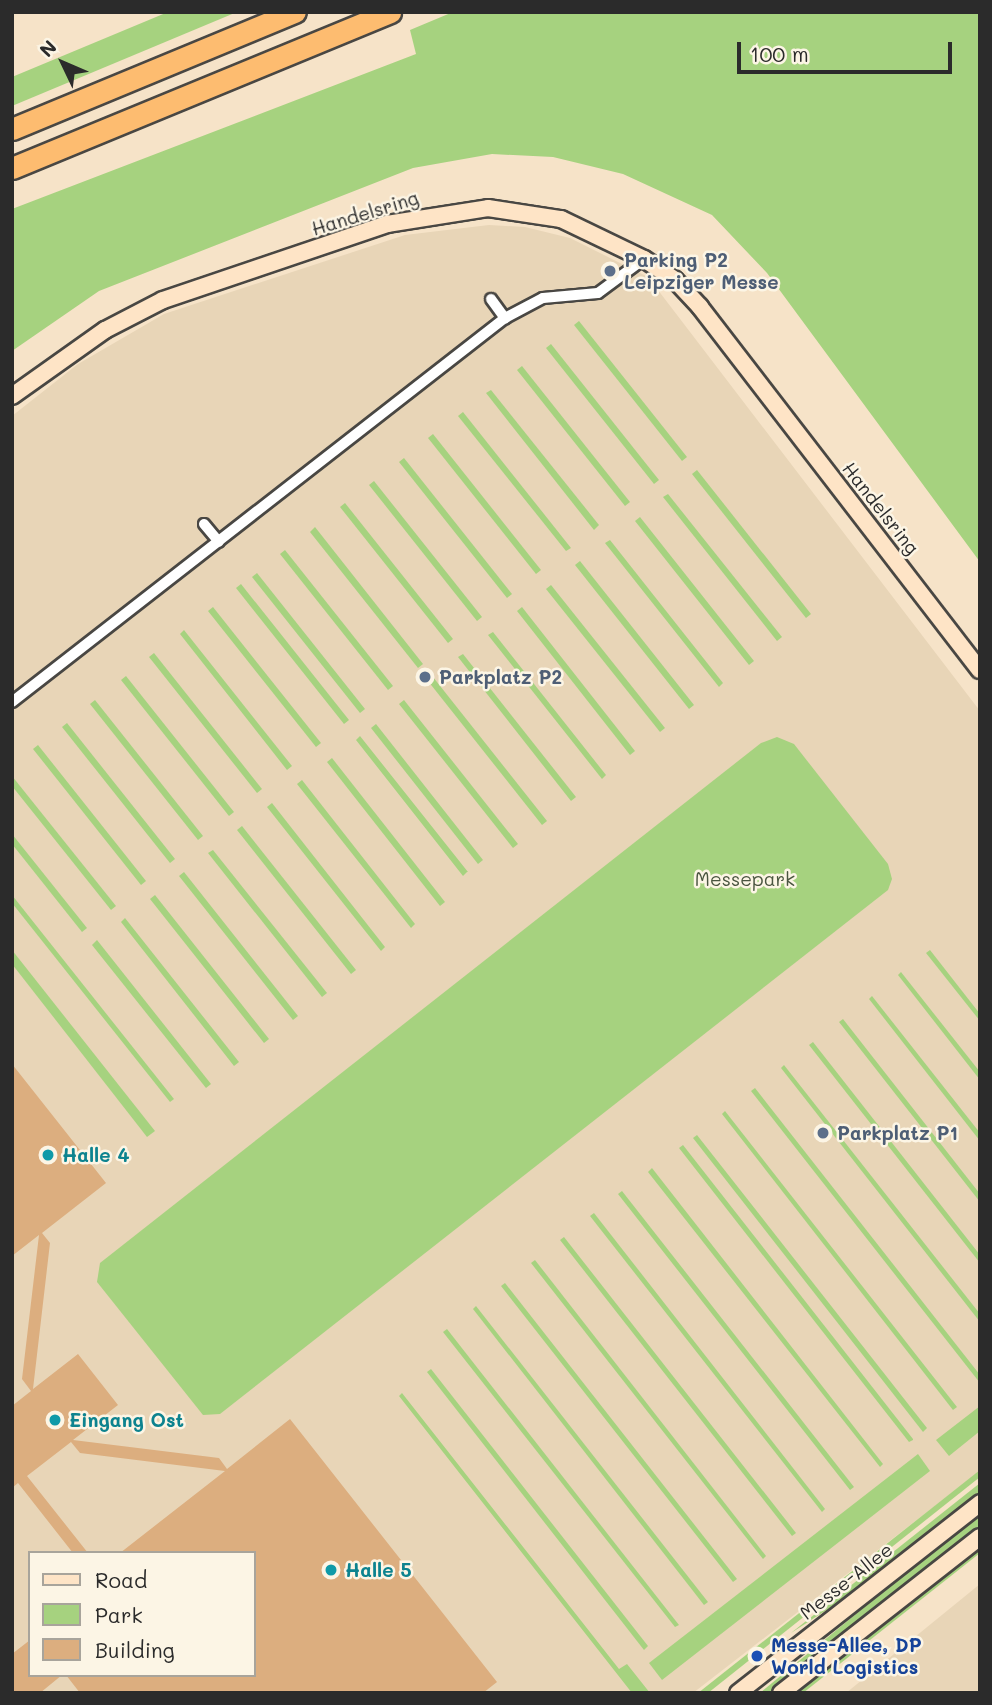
<!DOCTYPE html>
<style>
body{margin:0}
#map{position:relative;width:992px;height:1705px;overflow:hidden;background:#f6e3c8;font-family:Mali,sans-serif}
div>[style]{position:absolute}
.built>*{inset:0;background:#e8d5b7}
.green>*{inset:0;background:#a6d27f}
.building>*{inset:0;background:#dcae7f}
.roads{filter:drop-shadow(2px 0 #494743) drop-shadow(-2px 0 #494743) drop-shadow(0 2px #494743) drop-shadow(0 -2px #494743)}
.street>*{height:10px;margin:-5px;padding:0 5px;transform-origin:5px;border-radius:5px;background:#fff}
.secondary>*{height:16px;margin:-8px;padding:0 8px;transform-origin:8px;border-radius:8px;background:#fee4c6}
.highway>*{height:21px;margin:-10.5px;padding:0 10.5px;transform-origin:10.5px;border-radius:10.5px;background:#fdbc70}
.dots>*{width:19px;height:19px;translate:-50% -50%;box-sizing:border-box;border:4px solid #fcf5e5;border-radius:50%}
span{translate:-50% -50%;white-space:nowrap;text-align:center;line-height:1.15;-webkit-text-stroke:5px #fcf5e5;paint-order:stroke}
.street-label{font-size:19px;color:#2b2b2b}
.service-label{font-size:19px;color:#4e5e75;font-weight:700}
.left{translate:0 -50%;text-align:left}
.park-label{font-size:19px;color:#4a5540}
.culture-label{font-size:19px;color:#0d838f;font-weight:700}
.transit-label{font-size:19px;color:#164399;font-weight:700}
.frame{position:absolute;inset:0;border:14px solid #2b2b2b;pointer-events:none}
.legend{position:absolute;left:28px;top:1551px;width:228px;height:126px;box-sizing:border-box;background:#fcf5e5;border:2px solid #a8a49b;margin:0;padding:9px 12px;list-style:none;font-size:21px;color:#2b2b2b}
.legend li{display:flex;align-items:center;gap:14px;height:35px}
.legend b{width:35px;border:2px solid #a8a49b}
.north{position:absolute;left:28px;top:28px;width:70px;height:70px;-webkit-text-stroke:5px #fcf5e5;paint-order:stroke;rotate:314deg;font-size:19px;font-weight:700;line-height:28px;text-align:center;color:#2b2b2b}
.north::after{content:'';display:block;margin:auto;width:24px;height:32px;background:#2b2b2b;clip-path:polygon(50% 0,100% 100%,50% 72%,0 100%)}
.scale{position:absolute;left:737px;top:42px;width:215px;height:32px;box-sizing:border-box;border:4px solid #2b2b2b;border-top:0;padding-left:9px;font-size:21px;line-height:24px;white-space:nowrap;color:#2b2b2b;-webkit-text-stroke:5px #fcf5e5;paint-order:stroke}
</style>
<div id="map">
<div class="built">
<div style="clip-path:polygon(evenodd,489px 225px,525px 227px,570px 238px,648px 277px,980px 711px,980px 1471px,693px 1693px,12px 1693px,12px 416px,78px 364px,164px 314px,405px 235px,489px 225px,30px 1553px,254px 1553px,254px 1675px,30px 1675px,30px 1553px)"></div>
<div style="clip-path:polygon(980px 1584px,980px 1693px,846px 1693px)"></div>
</div>
<div class="green">
<div style="clip-path:polygon(168px 12px,237px 12px,12px 106px,12px 77px)"></div>
<div style="clip-path:polygon(453px 12px,980px 12px,980px 562px,767px 273px,712px 215px,623px 174px,553px 157px,492px 154px,413px 168px,99px 291px,12px 351px,12px 209px,416px 54px,410px 30px)"></div>
<div style="clip-path:polygon(579px 321px,687px 457px,682px 461px,574px 325px)"></div>
<div style="clip-path:polygon(551px 344px,659px 480px,654px 484px,546px 348px)"></div>
<div style="clip-path:polygon(522px 366px,630px 502px,625px 506px,517px 370px)"></div>
<div style="clip-path:polygon(491px 390px,599px 525px,594px 530px,486px 393px)"></div>
<div style="clip-path:polygon(463px 412px,571px 548px,566px 551px,458px 416px)"></div>
<div style="clip-path:polygon(433px 434px,541px 570px,536px 574px,428px 438px)"></div>
<div style="clip-path:polygon(404px 458px,512px 594px,507px 598px,399px 462px)"></div>
<div style="clip-path:polygon(697px 470px,811px 614px,806px 618px,692px 474px)"></div>
<div style="clip-path:polygon(374px 481px,482px 617px,477px 621px,369px 485px)"></div>
<div style="clip-path:polygon(668px 494px,782px 637px,777px 641px,663px 497px)"></div>
<div style="clip-path:polygon(345px 503px,453px 639px,448px 643px,340px 507px)"></div>
<div style="clip-path:polygon(640px 517px,754px 661px,749px 665px,635px 521px)"></div>
<div style="clip-path:polygon(315px 527px,423px 664px,418px 668px,310px 532px)"></div>
<div style="clip-path:polygon(610px 540px,723px 683px,719px 687px,605px 543px)"></div>
<div style="clip-path:polygon(285px 550px,393px 686px,388px 690px,280px 554px)"></div>
<div style="clip-path:polygon(580px 561px,694px 705px,689px 709px,575px 565px)"></div>
<div style="clip-path:polygon(257px 573px,365px 709px,360px 713px,252px 577px)"></div>
<div style="clip-path:polygon(241px 584px,349px 720px,344px 724px,236px 588px)"></div>
<div style="clip-path:polygon(551px 585px,665px 728px,660px 732px,546px 589px)"></div>
<div style="clip-path:polygon(213px 607px,321px 743px,316px 747px,208px 611px)"></div>
<div style="clip-path:polygon(522px 607px,635px 751px,630px 755px,517px 611px)"></div>
<div style="clip-path:polygon(184px 630px,292px 766px,287px 770px,180px 634px)"></div>
<div style="clip-path:polygon(493px 632px,606px 775px,602px 779px,488px 635px)"></div>
<div style="clip-path:polygon(154px 653px,262px 789px,257px 793px,149px 657px)"></div>
<div style="clip-path:polygon(463px 654px,576px 797px,571px 801px,458px 657px)"></div>
<div style="clip-path:polygon(126px 676px,234px 812px,229px 816px,121px 680px)"></div>
<div style="clip-path:polygon(433px 677px,547px 821px,542px 825px,428px 681px)"></div>
<div style="clip-path:polygon(95px 700px,203px 836px,198px 840px,90px 704px)"></div>
<div style="clip-path:polygon(404px 700px,518px 844px,513px 848px,399px 704px)"></div>
<div style="clip-path:polygon(67px 723px,175px 859px,170px 863px,62px 727px)"></div>
<div style="clip-path:polygon(376px 724px,483px 860px,478px 864px,371px 728px)"></div>
<div style="clip-path:polygon(360px 736px,468px 872px,467px 872px,463px 876px,356px 740px)"></div>
<div style="clip-path:polygon(777px 737px,794px 744px,888px 864px,892px 879px,888px 890px,220px 1414px,203px 1415px,97px 1282px,100px 1263px,761px 743px)"></div>
<div style="clip-path:polygon(38px 745px,146px 881px,141px 885px,33px 749px)"></div>
<div style="clip-path:polygon(332px 758px,445px 902px,440px 906px,327px 762px)"></div>
<div style="clip-path:polygon(12px 776px,116px 906px,111px 910px,12px 786px)"></div>
<div style="clip-path:polygon(302px 780px,415px 924px,411px 928px,297px 784px)"></div>
<div style="clip-path:polygon(272px 803px,385px 947px,381px 951px,267px 807px)"></div>
<div style="clip-path:polygon(242px 826px,356px 970px,351px 974px,237px 830px)"></div>
<div style="clip-path:polygon(12px 834px,87px 928px,82px 932px,12px 844px)"></div>
<div style="clip-path:polygon(213px 850px,327px 993px,322px 997px,208px 853px)"></div>
<div style="clip-path:polygon(184px 872px,298px 1016px,293px 1020px,179px 876px)"></div>
<div style="clip-path:polygon(12px 895px,174px 1099px,170px 1102px,12px 903px)"></div>
<div style="clip-path:polygon(155px 895px,269px 1039px,264px 1043px,150px 899px)"></div>
<div style="clip-path:polygon(125px 918px,239px 1062px,234px 1066px,121px 922px)"></div>
<div style="clip-path:polygon(97px 940px,211px 1084px,206px 1088px,92px 945px)"></div>
<div style="clip-path:polygon(12px 950px,155px 1131px,147px 1137px,12px 964px)"></div>
<div style="clip-path:polygon(930px 950px,980px 1014px,980px 1021px,926px 953px)"></div>
<div style="clip-path:polygon(901px 972px,980px 1072px,980px 1080px,898px 975px)"></div>
<div style="clip-path:polygon(872px 996px,980px 1133px,980px 1141px,869px 999px)"></div>
<div style="clip-path:polygon(843px 1019px,980px 1194px,980px 1202px,839px 1022px)"></div>
<div style="clip-path:polygon(813px 1042px,980px 1255px,980px 1263px,809px 1045px)"></div>
<div style="clip-path:polygon(784px 1065px,980px 1314px,980px 1322px,781px 1068px)"></div>
<div style="clip-path:polygon(755px 1088px,980px 1375px,980px 1383px,751px 1091px)"></div>
<div style="clip-path:polygon(725px 1111px,957px 1407px,953px 1410px,722px 1114px)"></div>
<div style="clip-path:polygon(697px 1135px,927px 1428px,923px 1432px,693px 1138px)"></div>
<div style="clip-path:polygon(683px 1145px,913px 1439px,913px 1440px,909px 1442px,679px 1148px)"></div>
<div style="clip-path:polygon(652px 1168px,883px 1464px,880px 1467px,648px 1172px)"></div>
<div style="clip-path:polygon(622px 1191px,854px 1487px,850px 1490px,618px 1194px)"></div>
<div style="clip-path:polygon(594px 1213px,825px 1509px,822px 1512px,590px 1216px)"></div>
<div style="clip-path:polygon(564px 1237px,796px 1533px,792px 1536px,560px 1240px)"></div>
<div style="clip-path:polygon(535px 1260px,766px 1556px,763px 1559px,531px 1263px)"></div>
<div style="clip-path:polygon(505px 1283px,737px 1579px,733px 1582px,501px 1286px)"></div>
<div style="clip-path:polygon(476px 1306px,708px 1602px,704px 1605px,473px 1309px)"></div>
<div style="clip-path:polygon(447px 1329px,679px 1625px,675px 1627px,443px 1332px)"></div>
<div style="clip-path:polygon(431px 1369px,648px 1646px,644px 1650px,427px 1372px)"></div>
<div style="clip-path:polygon(402px 1393px,619px 1669px,627px 1664px,650px 1693px,632px 1693px,399px 1396px)"></div>
<div style="clip-path:polygon(980px 1406px,980px 1431px,949px 1456px,936px 1440px)"></div>
<div style="clip-path:polygon(918px 1454px,930px 1471px,662px 1680px,649px 1663px)"></div>
<div style="clip-path:polygon(980px 1470px,980px 1477px,708px 1693px,698px 1693px)"></div>
<div style="clip-path:polygon(980px 1483px,980px 1494px,856px 1591px,791px 1633px)"></div>
<div style="clip-path:polygon(980px 1512px,980px 1526px,769px 1693px,760px 1693px)"></div>
<div style="clip-path:polygon(980px 1545px,980px 1553px,803px 1693px,792px 1693px)"></div>
</div>
<div class="building">
<div style="clip-path:polygon(12px 1064px,106px 1183px,42px 1233px,50px 1243px,33px 1389px,78px 1354px,118px 1405px,73px 1440px,219px 1458px,227px 1469px,290px 1419px,497px 1682px,483px 1693px,80px 1693px,66px 1675px,254px 1675px,254px 1553px,120px 1553px,225px 1471px,80px 1453px,71px 1442px,27px 1476px,88px 1553px,73px 1553px,18px 1483px,12px 1488px,12px 1406px,31px 1391px,22px 1379px,39px 1235px,12px 1256px)"></div>
<div style="clip-path:polygon(30px 1640px,30px 1675px,62px 1675px,40px 1693px,12px 1693px,12px 1654px)"></div>
</div>
<div class="roads">
<div class="street">
<div style="left:491px;top:299px;width:24px;rotate:54deg"></div>
<div style="left:204px;top:524px;width:23px;rotate:50deg"></div>
<div style="left:12px;top:702px;width:625px;rotate:-37.92deg"></div>
<div style="left:505px;top:318px;width:43px;rotate:-27.8deg"></div>
<div style="left:543px;top:298px;width:55px;rotate:-5.2deg"></div>
<div style="left:598px;top:293px;width:57px;rotate:-36.5deg"></div>
</div>
<div class="secondary">
<div style="left:12px;top:396px;width:114px;rotate:-35.4deg"></div>
<div style="left:105px;top:330px;width:65px;rotate:-27.3deg"></div>
<div style="left:163px;top:300px;width:237px;rotate:-18.7deg"></div>
<div style="left:387px;top:224px;width:102px;rotate:-9deg"></div>
<div style="left:488px;top:208px;width:74px;rotate:8.6deg"></div>
<div style="left:561px;top:219px;width:92px;rotate:25.7deg"></div>
<div style="left:644px;top:259px;width:37px;rotate:34deg"></div>
<div style="left:675px;top:280px;width:37px;rotate:47deg"></div>
<div style="left:700px;top:307px;width:458px;rotate:52.4deg"></div>
<div style="left:738px;top:1693px;width:308px;rotate:-38.1deg"></div>
<div style="left:781px;top:1693px;width:253px;rotate:-38.1deg"></div>
</div>
<div class="highway">
<div style="left:12px;top:129px;width:306px;rotate:-22.5deg"></div>
<div style="left:12px;top:168px;width:409px;rotate:-22.4deg"></div>
</div>
</div>
<div class="dots">
<div style="left:610px;top:271px;background:#5c6f8a"></div>
<div style="left:425px;top:677px;background:#5c6f8a"></div>
<div style="left:823px;top:1133px;background:#5c6f8a"></div>
<div style="left:48px;top:1155px;background:#0f9aa8"></div>
<div style="left:55px;top:1420px;background:#0f9aa8"></div>
<div style="left:331px;top:1570px;background:#0f9aa8"></div>
<div style="left:757px;top:1656px;background:#1a4fb4"></div>
</div>
<div class="street-label">
<span style="left:365px;top:213px;rotate:-17deg">Handelsring</span>
<span style="left:881px;top:508px;rotate:52deg">Handelsring</span>
<span style="left:846px;top:1581px;rotate:-38deg">Messe-Allee</span>
</div>
<div class="service-label">
<span class="left" style="left:624px;top:271px">Parking P2<br>Leipziger Messe</span>
<span class="left" style="left:439px;top:677px">Parkplatz P2</span>
<span class="left" style="left:837px;top:1133px">Parkplatz P1</span>
</div>
<div class="park-label">
<span style="left:745px;top:879px">Messepark</span>
</div>
<div class="culture-label">
<span class="left" style="left:62px;top:1155px">Halle 4</span>
<span class="left" style="left:69px;top:1420px">Eingang Ost</span>
<span class="left" style="left:345px;top:1570px">Halle 5</span>
</div>
<div class="transit-label">
<span class="left" style="left:771px;top:1656px">Messe-Allee, DP<br>World Logistics</span>
</div>
<div class="frame"></div>
<ul class="legend">
<li><b style="height:9px;background:#fee4c6"></b>Road</li>
<li><b style="height:19px;background:#a6d27f"></b>Park</li>
<li><b style="height:19px;background:#dcae7f"></b>Building</li>
</ul>
<div class="north">N</div>
<div class="scale">100 m</div>
</div>
